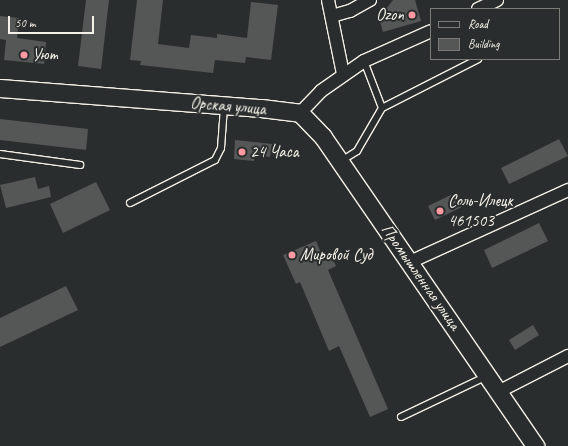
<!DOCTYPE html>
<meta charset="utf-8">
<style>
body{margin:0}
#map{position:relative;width:568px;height:446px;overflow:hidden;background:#2a2d2e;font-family:Caveat,sans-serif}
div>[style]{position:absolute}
.building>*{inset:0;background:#555756}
.roads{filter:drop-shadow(1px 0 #f4f1e8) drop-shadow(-1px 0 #f4f1e8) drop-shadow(0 1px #f4f1e8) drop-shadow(0 -1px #f4f1e8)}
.lane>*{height:6px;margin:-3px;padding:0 3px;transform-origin:3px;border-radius:3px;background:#2a2d2e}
.street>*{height:12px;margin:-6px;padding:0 6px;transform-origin:6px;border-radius:6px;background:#2a2d2e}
.secondary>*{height:17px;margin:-8.5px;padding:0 8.5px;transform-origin:8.5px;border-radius:8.5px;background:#2a2d2e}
.dots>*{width:11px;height:11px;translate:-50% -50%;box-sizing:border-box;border:2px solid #2a2d2e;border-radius:50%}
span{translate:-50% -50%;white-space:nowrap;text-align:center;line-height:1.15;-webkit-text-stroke:4px #2a2d2e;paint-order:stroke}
.poi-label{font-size:17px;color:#f4f1e8}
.right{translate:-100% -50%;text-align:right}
.left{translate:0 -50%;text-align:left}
.street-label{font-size:17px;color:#f4f1e8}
.legend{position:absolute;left:430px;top:8px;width:130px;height:52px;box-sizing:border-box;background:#2a2d2e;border:1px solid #7b7b78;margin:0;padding:5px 7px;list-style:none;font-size:12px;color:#f4f1e8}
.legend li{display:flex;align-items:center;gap:8px;height:20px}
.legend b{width:20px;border:1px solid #7b7b78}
.scale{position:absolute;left:8px;top:16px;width:86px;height:18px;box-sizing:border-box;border:2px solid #f4f1e8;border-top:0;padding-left:5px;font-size:12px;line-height:14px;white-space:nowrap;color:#f4f1e8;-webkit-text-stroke:3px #2a2d2e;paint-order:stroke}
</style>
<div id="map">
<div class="building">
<div style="clip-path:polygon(86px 0,109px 0,101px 69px,78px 66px)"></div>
<div style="clip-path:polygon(137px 0,163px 0,158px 44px,189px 48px,191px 35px,217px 38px,217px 34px,247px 38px,251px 2px,278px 5px,271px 60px,246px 57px,245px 63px,215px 60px,213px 73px,140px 65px,141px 61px,130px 60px)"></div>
<div style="clip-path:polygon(393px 0,415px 0,421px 21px,383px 32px,379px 18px)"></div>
<div style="clip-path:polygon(0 16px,19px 18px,17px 38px,46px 42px,44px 64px,4px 60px,6px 40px,0 39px)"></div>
<div style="clip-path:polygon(0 119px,88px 129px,86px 150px,0 140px)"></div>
<div style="clip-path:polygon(559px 139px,568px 156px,509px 184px,501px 168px)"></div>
<div style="clip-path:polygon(235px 140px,272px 144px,270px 157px,255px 155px,254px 161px,234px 159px)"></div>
<div style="clip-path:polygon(35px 177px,38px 189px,49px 186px,51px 197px,6px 208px,0 185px)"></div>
<div style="clip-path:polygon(96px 182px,110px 210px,63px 233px,50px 204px)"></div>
<div style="clip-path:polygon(457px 192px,464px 206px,435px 220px,428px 206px)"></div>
<div style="clip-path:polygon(539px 223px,548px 241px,492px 268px,484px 250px)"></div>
<div style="clip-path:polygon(316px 241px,324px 261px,332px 257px,336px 266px,328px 270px,388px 409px,370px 417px,339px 346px,329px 351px,300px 282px,296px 284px,283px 255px)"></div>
<div style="clip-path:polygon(66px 286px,78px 310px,0 347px,0 318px)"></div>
<div style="clip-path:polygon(533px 325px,539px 335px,515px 350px,509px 340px)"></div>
</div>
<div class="roads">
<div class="lane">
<div style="left:364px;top:61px;width:50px;rotate:69deg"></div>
<div style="left:0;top:154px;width:81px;rotate:7.8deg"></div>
<div style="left:341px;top:161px;width:19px;rotate:-32deg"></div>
<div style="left:357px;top:151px;width:50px;rotate:-59.8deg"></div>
<div style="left:382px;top:108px;width:108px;rotate:-27deg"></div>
<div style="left:130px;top:203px;width:95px;rotate:-26.8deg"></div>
<div style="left:215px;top:160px;width:13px;rotate:-63deg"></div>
<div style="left:221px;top:148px;width:41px;rotate:-85.8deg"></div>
<div style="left:401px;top:417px;width:93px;rotate:-25.5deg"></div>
</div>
<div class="street">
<div style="left:328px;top:0;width:76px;rotate:78.5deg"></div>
<div style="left:478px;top:9px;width:21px;rotate:-25deg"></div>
<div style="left:332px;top:16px;width:19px;rotate:-16deg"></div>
<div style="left:350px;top:11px;width:23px;rotate:-29deg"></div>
<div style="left:300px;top:113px;width:30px;rotate:-46deg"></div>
<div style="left:321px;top:91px;width:52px;rotate:-34.9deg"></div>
<div style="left:364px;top:61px;width:73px;rotate:-24.1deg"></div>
<div style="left:410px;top:262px;width:174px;rotate:-24.5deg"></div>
<div style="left:498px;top:392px;width:79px;rotate:-27.2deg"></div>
</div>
<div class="secondary">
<div style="left:0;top:88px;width:262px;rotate:4.4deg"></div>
<div style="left:261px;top:108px;width:39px;rotate:7deg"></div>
<div style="left:300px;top:113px;width:33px;rotate:46deg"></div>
<div style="left:323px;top:137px;width:375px;rotate:55.5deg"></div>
</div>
</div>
<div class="dots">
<div style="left:412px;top:15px;background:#ff9aa2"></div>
<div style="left:24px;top:55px;background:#ff9aa2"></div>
<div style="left:242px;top:152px;background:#ff9aa2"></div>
<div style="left:440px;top:211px;background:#ff9aa2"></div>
<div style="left:292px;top:255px;background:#ff9aa2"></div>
</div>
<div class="poi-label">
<span class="right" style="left:404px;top:15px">Ozon</span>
<span class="left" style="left:32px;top:55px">Уют</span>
<span class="left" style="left:250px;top:152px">24 Часа</span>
<span class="left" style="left:448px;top:211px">Соль-Илецк<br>461503</span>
<span class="left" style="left:300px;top:255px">Мировой Суд</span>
</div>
<div class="street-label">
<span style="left:228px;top:106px;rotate:5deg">Орская улица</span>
<span style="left:421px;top:277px;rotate:55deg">Промышленная улица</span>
</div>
<ul class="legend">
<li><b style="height:5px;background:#2a2d2e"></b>Road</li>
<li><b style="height:11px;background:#555756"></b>Building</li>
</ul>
<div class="scale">50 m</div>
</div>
